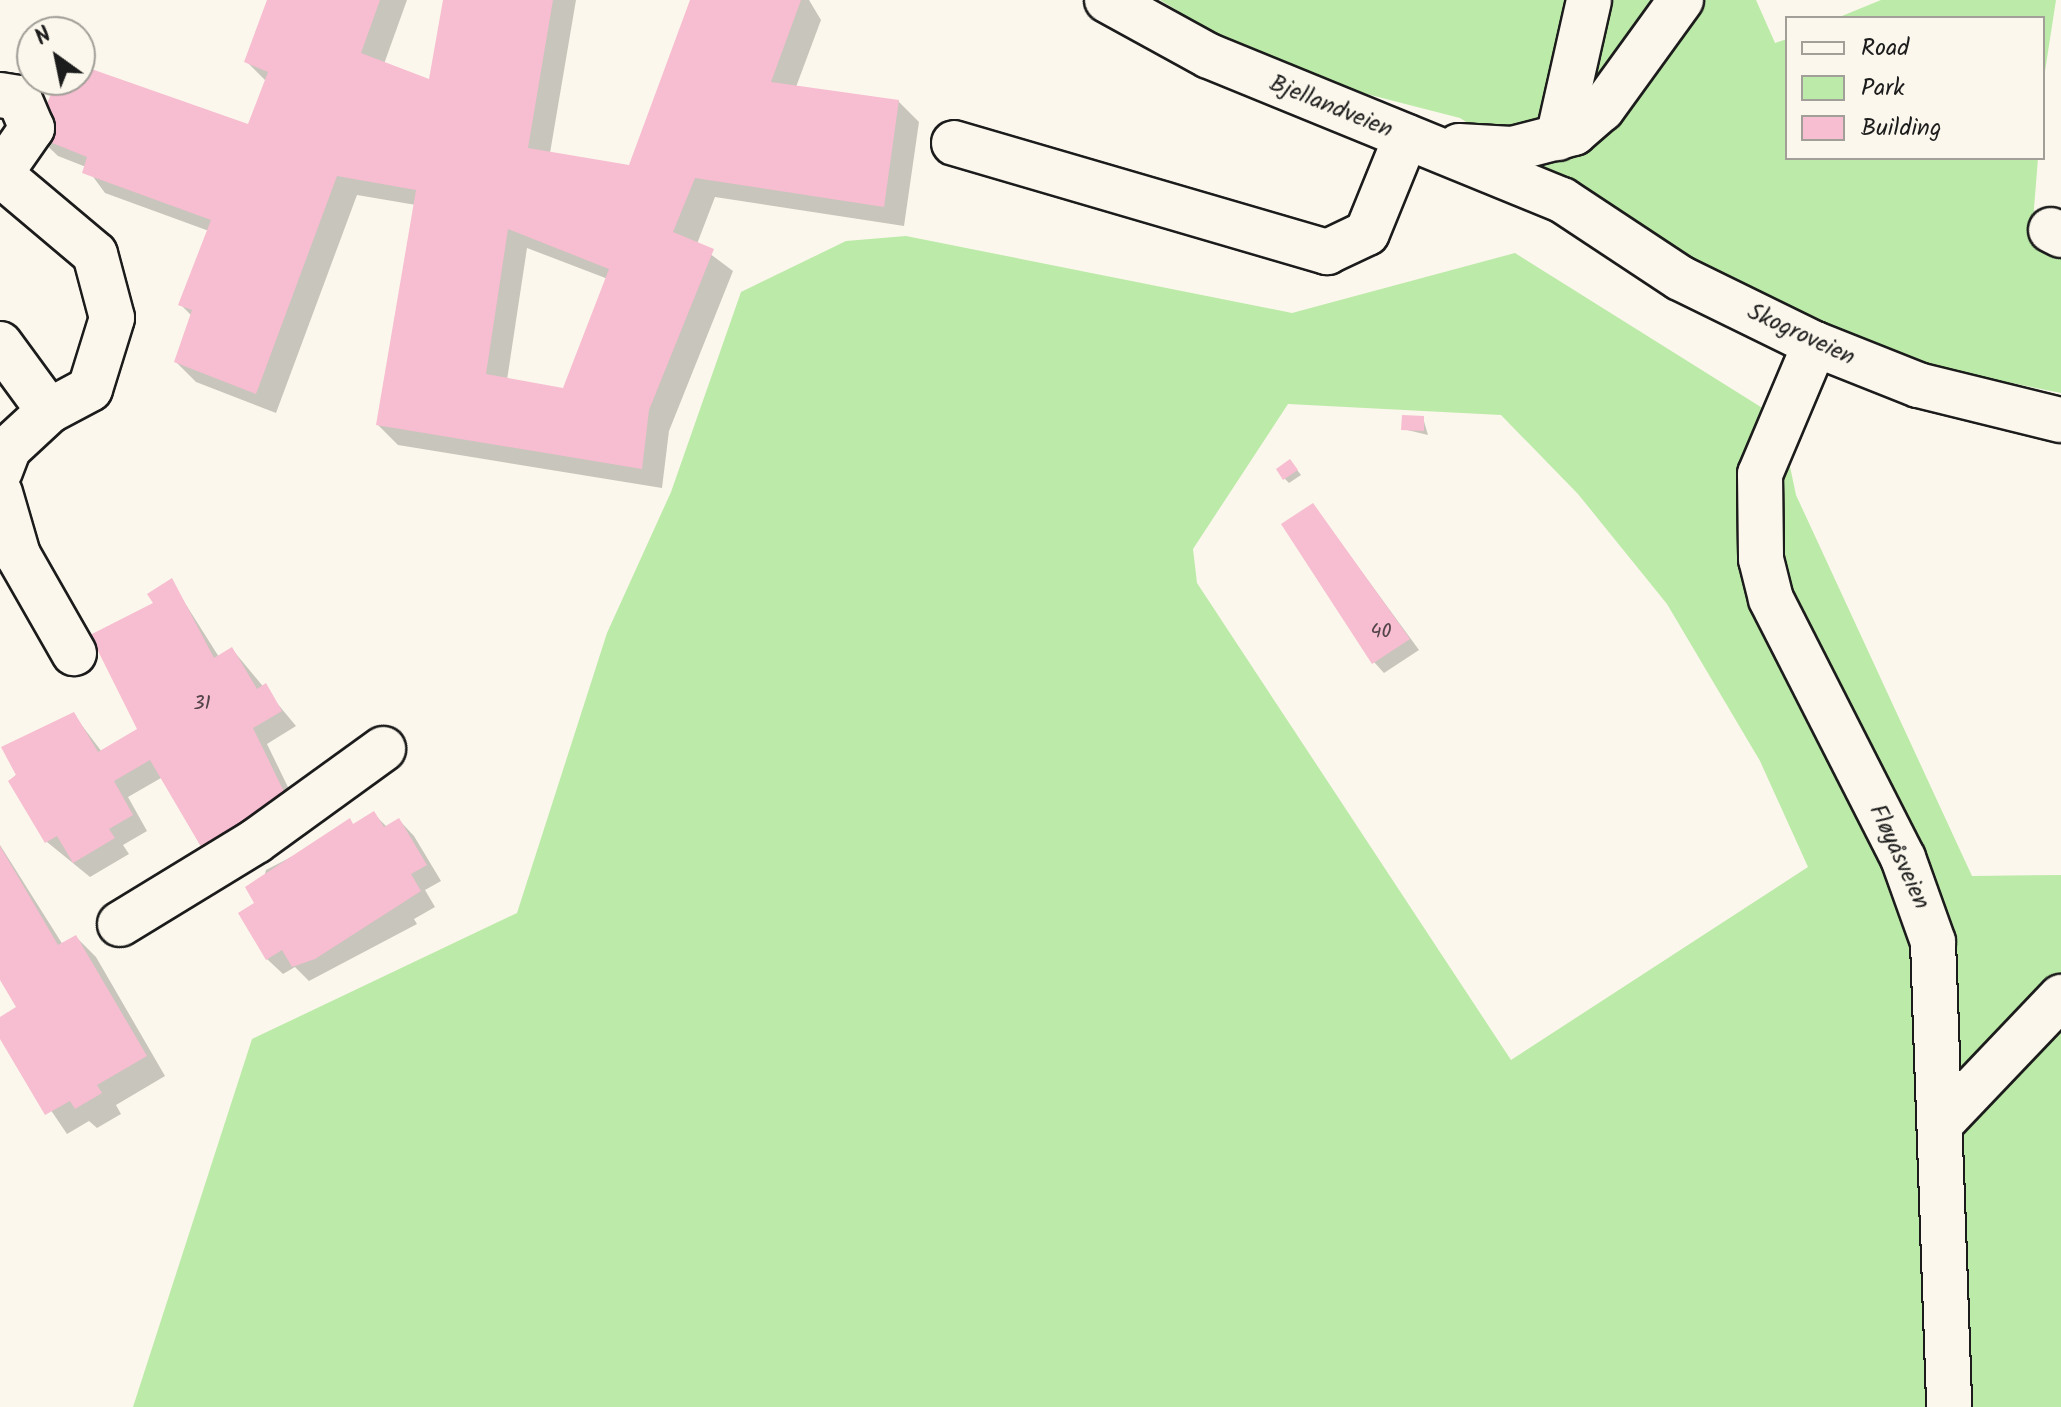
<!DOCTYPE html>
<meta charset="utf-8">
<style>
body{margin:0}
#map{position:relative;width:2061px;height:1407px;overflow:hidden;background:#fbf7ec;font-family:Kalam,sans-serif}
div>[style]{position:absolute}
.green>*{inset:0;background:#bceaa8}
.shadow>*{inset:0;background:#0003}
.building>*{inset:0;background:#f7bdd1}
.roads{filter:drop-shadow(2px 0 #1c1c1c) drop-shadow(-2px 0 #1c1c1c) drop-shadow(0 2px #1c1c1c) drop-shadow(0 -2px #1c1c1c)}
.minor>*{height:44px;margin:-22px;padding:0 22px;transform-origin:22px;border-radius:22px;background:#fbf7ec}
span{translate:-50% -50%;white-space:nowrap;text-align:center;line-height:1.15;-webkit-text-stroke:6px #fbf7ec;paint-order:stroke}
.number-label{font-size:20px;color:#534449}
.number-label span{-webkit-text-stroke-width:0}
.street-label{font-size:24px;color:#1c1c1c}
.legend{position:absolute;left:1785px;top:16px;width:260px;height:144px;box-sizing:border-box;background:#fbf7ec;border:2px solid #a29f99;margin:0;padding:10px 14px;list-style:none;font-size:24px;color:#1c1c1c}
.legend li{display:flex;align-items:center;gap:16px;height:40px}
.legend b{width:40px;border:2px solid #a29f99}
.north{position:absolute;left:16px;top:16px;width:80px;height:80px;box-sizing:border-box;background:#fbf7ec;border:2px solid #a29f99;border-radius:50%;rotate:327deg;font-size:22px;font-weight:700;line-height:32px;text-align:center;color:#1c1c1c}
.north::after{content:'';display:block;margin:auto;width:28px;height:36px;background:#1c1c1c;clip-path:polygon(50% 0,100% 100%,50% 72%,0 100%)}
</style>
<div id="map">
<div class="green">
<div style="clip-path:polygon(1160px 0,1756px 0,1775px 43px,1787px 39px,1787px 158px,2038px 158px,2033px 221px,2061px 233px,2061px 393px,1921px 365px,1698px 269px,1460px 118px,1277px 71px)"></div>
<div style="clip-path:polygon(1881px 0,2056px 0,2043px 84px,2043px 18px,1837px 18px)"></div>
<div style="clip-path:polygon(evenodd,906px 236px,1292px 313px,1515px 253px,1780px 419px,1796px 495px,1972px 876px,2061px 875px,2061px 1407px,133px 1407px,252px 1039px,517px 913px,607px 633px,671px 492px,741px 292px,846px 241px,906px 236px,1288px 404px,1501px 415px,1578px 494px,1667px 604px,1760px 761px,1808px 867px,1511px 1060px,1197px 583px,1193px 549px,1288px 404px)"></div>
</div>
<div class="shadow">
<div style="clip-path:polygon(evenodd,269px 0,407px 0,384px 64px,431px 82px,445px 0,576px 0,550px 153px,630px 167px,692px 0,809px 0,821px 20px,796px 87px,898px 101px,919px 122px,904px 226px,715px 197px,697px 244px,733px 271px,669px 431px,662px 488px,398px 445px,378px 425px,416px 205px,357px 195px,276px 413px,196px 382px,176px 362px,192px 316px,181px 305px,209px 231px,105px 193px,86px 167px,58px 156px,37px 136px,58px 80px,80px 80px,80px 67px,249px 127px,266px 81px,246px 61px,269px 0,527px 248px,608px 279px,564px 390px,507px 380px,527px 248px)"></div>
<div style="clip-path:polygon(1423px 418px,1428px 435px,1403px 429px)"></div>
<div style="clip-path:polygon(1294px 466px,1301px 475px,1289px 483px,1284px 478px)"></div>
<div style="clip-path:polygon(1313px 505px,1419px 650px,1384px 673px,1374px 662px)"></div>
<div style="clip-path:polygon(171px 581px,219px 657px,232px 649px,296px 726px,267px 744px,303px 818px,161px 778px,128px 797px,147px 831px,123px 845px,129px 854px,90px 877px,47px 842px,10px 781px,74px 715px,102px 752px,140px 729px,155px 603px)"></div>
<div style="clip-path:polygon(374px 814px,387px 827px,399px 820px,414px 836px,441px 881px,425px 890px,435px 907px,414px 919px,417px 924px,309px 981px,295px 967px,283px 974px,267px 959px,257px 904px,266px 870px)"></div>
<div style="clip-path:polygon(0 845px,63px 945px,76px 937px,96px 957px,165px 1076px,116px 1105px,121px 1114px,97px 1128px,89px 1121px,67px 1134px,0 1035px,0 1019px,19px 1008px,0 976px)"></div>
</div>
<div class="building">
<div style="clip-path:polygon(evenodd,267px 0,380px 0,361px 53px,429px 79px,443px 0,553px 0,528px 148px,629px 165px,690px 0,801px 0,771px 82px,899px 100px,884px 207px,695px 178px,673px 232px,714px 249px,649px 410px,642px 469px,376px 425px,416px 190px,337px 176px,256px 394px,174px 362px,192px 310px,178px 305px,211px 220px,82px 173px,87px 157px,35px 136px,56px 80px,80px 80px,80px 65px,248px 124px,268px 72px,244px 62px,267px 0,508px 229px,609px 269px,563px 388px,486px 374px,508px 229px)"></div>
<div style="clip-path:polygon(1402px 415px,1424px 416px,1424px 431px,1401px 430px)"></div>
<div style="clip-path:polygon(1290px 459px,1298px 470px,1283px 480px,1276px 469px)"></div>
<div style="clip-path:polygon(1313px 503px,1410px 639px,1372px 664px,1281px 524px)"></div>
<div style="clip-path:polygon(172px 578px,214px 658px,232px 647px,257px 689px,266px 683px,282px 711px,253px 728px,289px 802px,207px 857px,150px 760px,114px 781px,133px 815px,109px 829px,115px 838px,73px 863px,57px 836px,45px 843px,8px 781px,16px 775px,1px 747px,74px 712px,98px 752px,137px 729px,90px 635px,153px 603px,147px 594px)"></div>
<div style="clip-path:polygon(374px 811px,384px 827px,399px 818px,427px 865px,411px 874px,421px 891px,315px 959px,292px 967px,282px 950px,266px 960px,238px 913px,254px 903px,245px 887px,350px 818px,353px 824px)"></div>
<div style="clip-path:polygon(0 846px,58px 945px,76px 935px,147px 1056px,97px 1085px,102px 1093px,75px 1109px,70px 1101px,45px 1115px,0 1039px,0 1017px,16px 1007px,0 980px)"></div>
</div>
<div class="roads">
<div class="minor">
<div style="left:1107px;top:0;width:116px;rotate:28.8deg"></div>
<div style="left:1209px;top:56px;width:381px;rotate:22.2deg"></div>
<div style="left:1562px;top:200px;width:141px;rotate:33.5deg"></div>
<div style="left:1680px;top:278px;width:150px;rotate:26.1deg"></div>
<div style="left:1815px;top:344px;width:111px;rotate:21.7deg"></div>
<div style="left:1918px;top:385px;width:147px;rotate:13.8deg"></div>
<div style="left:0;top:95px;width:19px;rotate:9deg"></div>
<div style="left:19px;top:98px;width:33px;rotate:67deg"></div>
<div style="left:32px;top:128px;width:56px;rotate:124.8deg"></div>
<div style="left:1558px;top:138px;width:141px;rotate:-77.3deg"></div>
<div style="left:954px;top:143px;width:389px;rotate:16.3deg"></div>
<div style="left:1327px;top:252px;width:44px;rotate:-25.4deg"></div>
<div style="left:1367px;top:233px;width:104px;rotate:-67.9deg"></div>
<div style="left:1459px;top:146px;width:53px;rotate:3.2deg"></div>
<div style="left:1512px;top:149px;width:64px;rotate:-14.5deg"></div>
<div style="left:1574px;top:133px;width:37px;rotate:-41deg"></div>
<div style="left:1602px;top:109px;width:135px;rotate:-54.1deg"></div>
<div style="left:0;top:174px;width:124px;rotate:40.1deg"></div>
<div style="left:95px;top:254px;width:66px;rotate:75.1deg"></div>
<div style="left:112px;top:318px;width:74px;rotate:107.2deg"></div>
<div style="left:90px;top:389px;width:47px;rotate:151.8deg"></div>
<div style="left:49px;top:411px;width:83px;rotate:-126.2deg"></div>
<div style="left:2051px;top:230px;width:11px;rotate:27deg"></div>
<div style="left:1815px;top:344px;width:141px;rotate:112.9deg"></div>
<div style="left:1760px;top:474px;width:85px;rotate:89.3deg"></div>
<div style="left:1761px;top:559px;width:41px;rotate:76deg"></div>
<div style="left:1771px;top:599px;width:291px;rotate:63deg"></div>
<div style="left:1903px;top:858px;width:89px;rotate:70.3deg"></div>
<div style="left:1933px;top:942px;width:465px;rotate:88deg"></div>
<div style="left:0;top:471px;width:25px;rotate:-69deg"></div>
<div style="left:9px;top:448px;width:54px;rotate:-42.8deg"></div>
<div style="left:0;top:493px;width:65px;rotate:73.8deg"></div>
<div style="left:18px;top:555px;width:113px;rotate:60.3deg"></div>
<div style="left:120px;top:924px;width:159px;rotate:-31.4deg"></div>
<div style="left:256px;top:841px;width:157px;rotate:-35.9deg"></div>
<div style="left:1942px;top:1122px;width:173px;rotate:-46.4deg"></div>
</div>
</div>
<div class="number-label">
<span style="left:1381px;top:632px">40</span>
<span style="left:202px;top:704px">31</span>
</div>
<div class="street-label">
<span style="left:1331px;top:107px;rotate:22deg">Bjellandveien</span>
<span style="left:1801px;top:335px;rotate:25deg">Skogroveien</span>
<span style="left:1899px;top:857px;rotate:65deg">Fløyåsveien</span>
</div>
<ul class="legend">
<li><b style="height:10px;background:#fbf7ec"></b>Road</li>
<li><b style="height:22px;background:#bceaa8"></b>Park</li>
<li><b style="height:22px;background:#f7bdd1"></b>Building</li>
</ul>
<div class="north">N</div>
</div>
